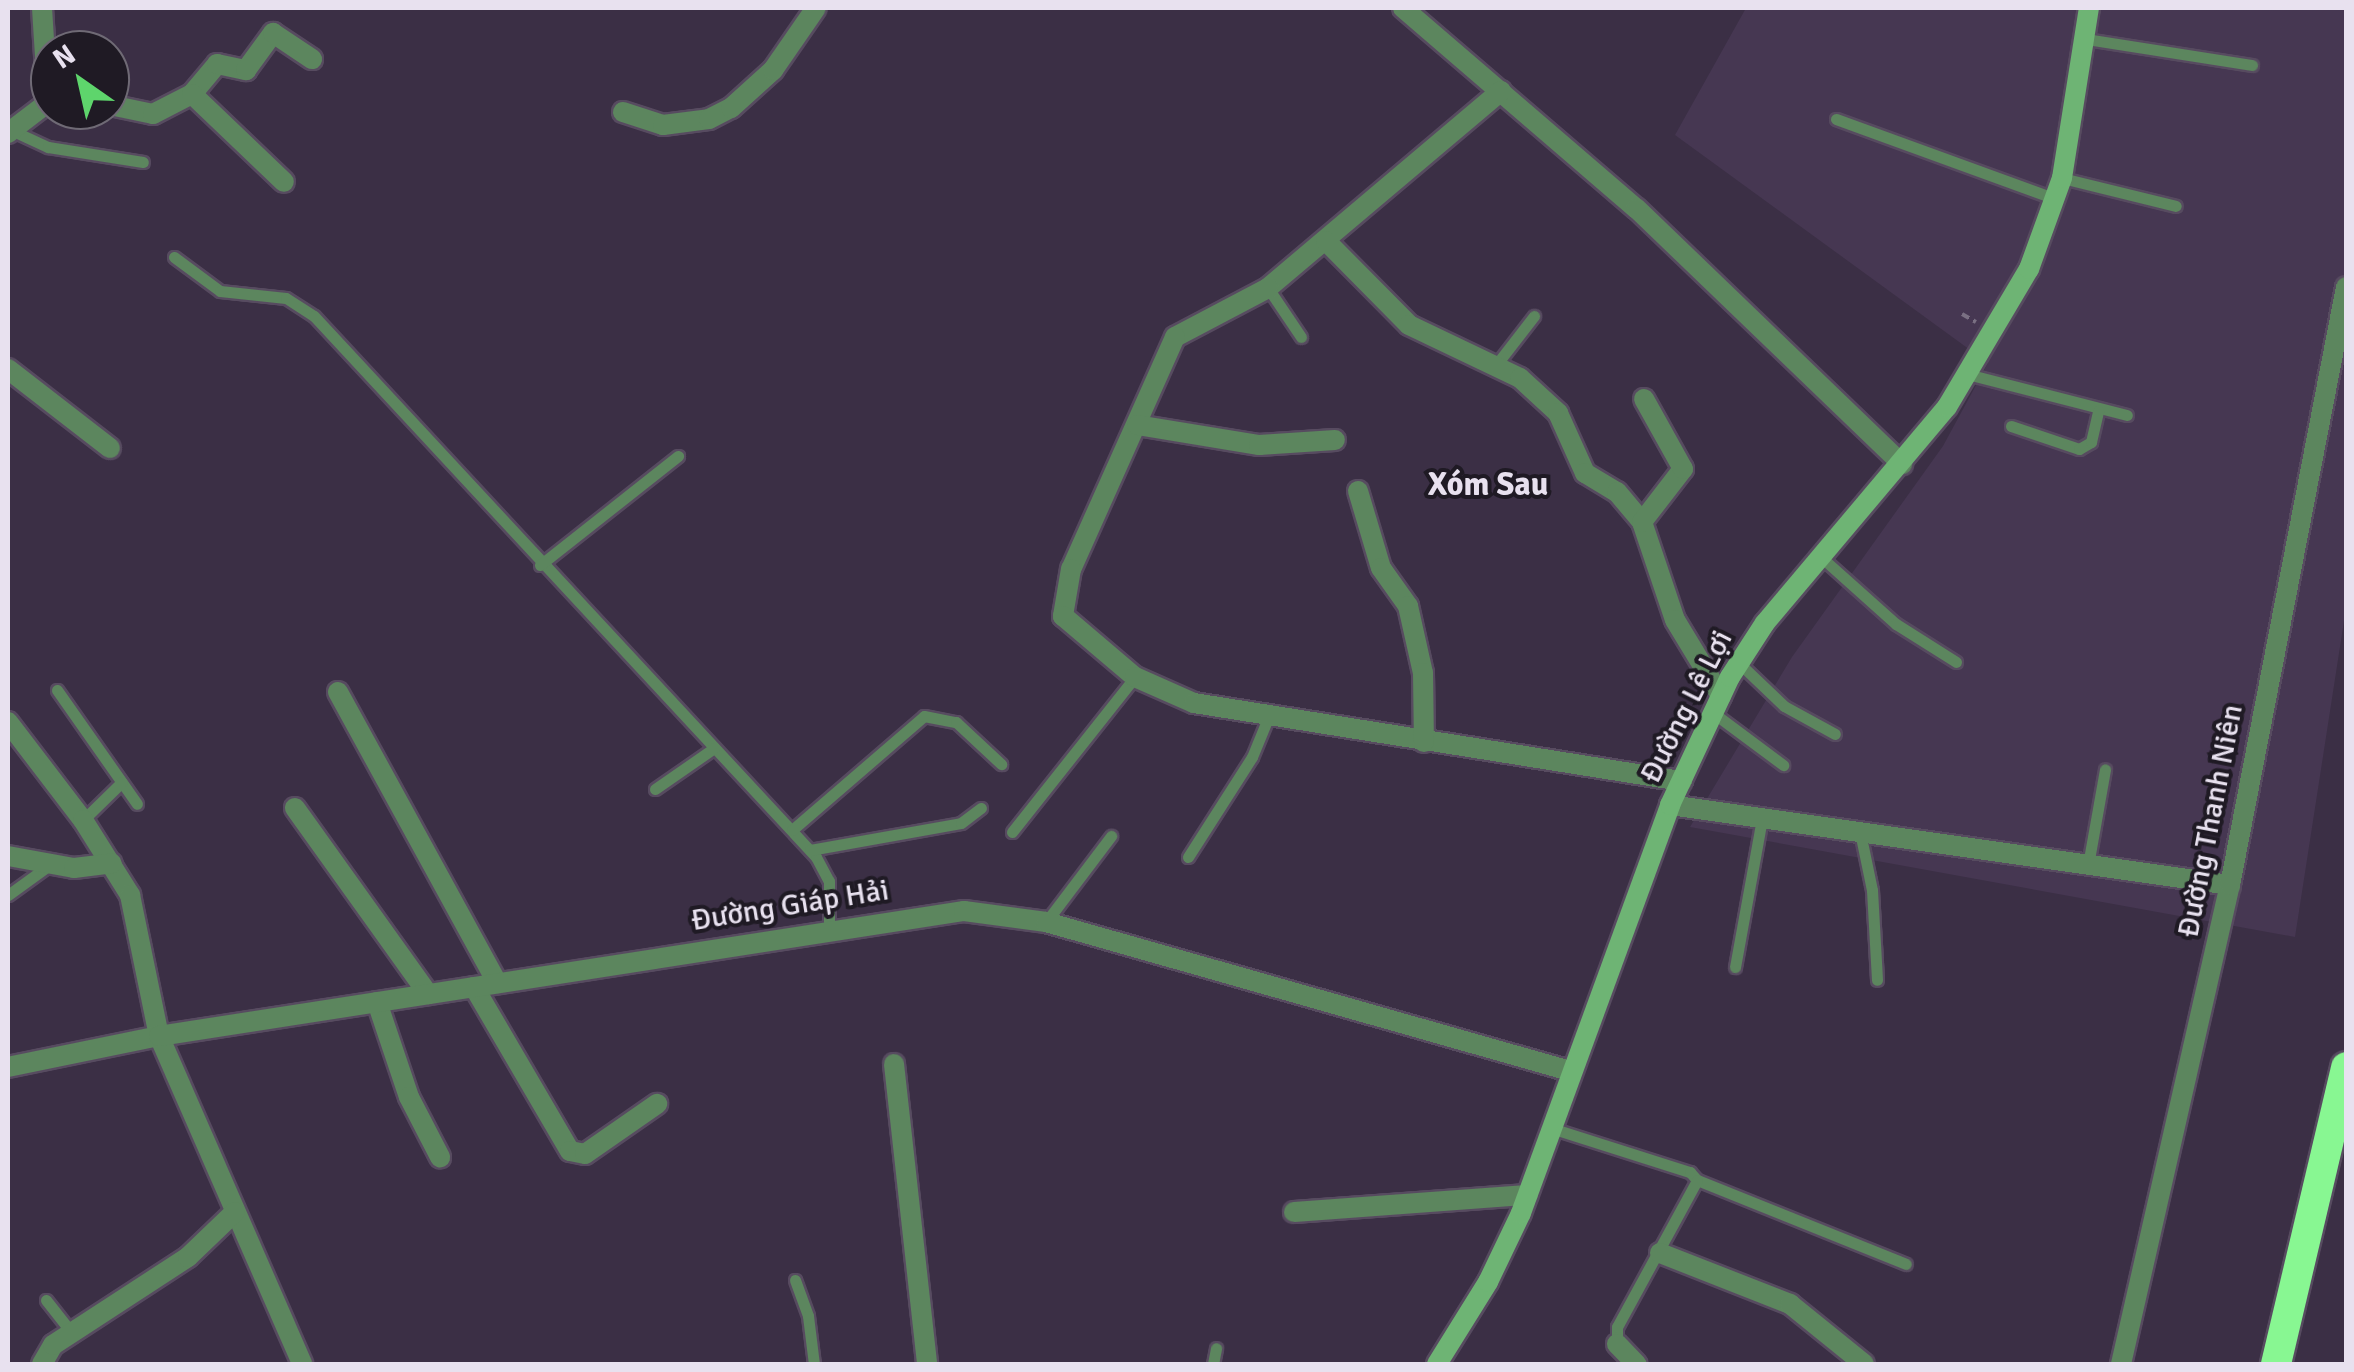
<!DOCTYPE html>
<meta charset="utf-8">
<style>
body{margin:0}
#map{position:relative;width:2354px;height:1372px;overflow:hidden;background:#3b2f45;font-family:Signika,sans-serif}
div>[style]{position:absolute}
.built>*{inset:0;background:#463752}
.path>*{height:4px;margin-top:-2px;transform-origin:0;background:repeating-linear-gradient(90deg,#7a7083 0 8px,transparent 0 13px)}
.roads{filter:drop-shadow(2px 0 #574b60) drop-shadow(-2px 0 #574b60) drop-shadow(0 2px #574b60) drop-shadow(0 -2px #574b60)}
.service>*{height:11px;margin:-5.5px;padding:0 5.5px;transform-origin:5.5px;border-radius:5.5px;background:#5c865e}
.minor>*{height:20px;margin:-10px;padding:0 10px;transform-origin:10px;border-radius:10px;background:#5c865e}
.tertiary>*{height:20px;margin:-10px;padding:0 10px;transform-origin:10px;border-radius:10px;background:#5c865e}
.secondary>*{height:20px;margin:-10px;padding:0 10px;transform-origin:10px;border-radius:10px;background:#6eb474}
.motorway>*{height:30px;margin:-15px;padding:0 15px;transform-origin:15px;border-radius:15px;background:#88f792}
span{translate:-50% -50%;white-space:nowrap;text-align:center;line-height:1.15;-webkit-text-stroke:8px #1f1a24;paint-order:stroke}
.street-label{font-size:30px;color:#e8e1ef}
.neighbourhood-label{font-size:32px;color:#e8e1ef;font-weight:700}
.frame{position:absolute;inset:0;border:10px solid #e8e1ef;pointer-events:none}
.north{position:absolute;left:30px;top:30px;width:100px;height:100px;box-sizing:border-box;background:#1f1a24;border:2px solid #6f6a75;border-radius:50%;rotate:326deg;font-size:28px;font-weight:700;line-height:40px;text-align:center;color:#e8e1ef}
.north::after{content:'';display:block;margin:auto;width:35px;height:45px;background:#5ed56c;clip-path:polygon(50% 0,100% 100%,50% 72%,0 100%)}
</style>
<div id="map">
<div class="built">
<div style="clip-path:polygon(1746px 8px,2346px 8px,2346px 608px,2295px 937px,1690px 827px,1792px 657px,1943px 446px,1988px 363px,1675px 135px)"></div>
</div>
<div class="path">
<div style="left:1962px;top:314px;width:16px;rotate:30deg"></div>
</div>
<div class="roads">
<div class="service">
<div style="left:2086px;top:39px;width:168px;rotate:8.9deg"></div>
<div style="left:1836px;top:119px;width:234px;rotate:20deg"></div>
<div style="left:11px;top:130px;width:41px;rotate:24.7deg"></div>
<div style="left:48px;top:147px;width:96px;rotate:9deg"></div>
<div style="left:2062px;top:178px;width:117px;rotate:13.8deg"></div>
<div style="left:174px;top:257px;width:57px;rotate:36.5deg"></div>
<div style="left:220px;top:291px;width:66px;rotate:6.1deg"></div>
<div style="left:286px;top:298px;width:33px;rotate:33deg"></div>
<div style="left:314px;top:316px;width:738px;rotate:47.14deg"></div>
<div style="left:816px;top:857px;width:27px;rotate:62deg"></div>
<div style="left:829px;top:881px;width:50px;rotate:90deg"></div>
<div style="left:1268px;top:288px;width:59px;rotate:56deg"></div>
<div style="left:1496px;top:365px;width:62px;rotate:-52.2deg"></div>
<div style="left:1967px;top:374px;width:165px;rotate:14.4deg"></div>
<div style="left:2011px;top:426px;width:72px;rotate:18.7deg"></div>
<div style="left:2079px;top:449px;width:14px;rotate:-30deg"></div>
<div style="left:2091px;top:442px;width:32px;rotate:-77deg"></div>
<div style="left:1821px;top:557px;width:101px;rotate:41.8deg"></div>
<div style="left:1896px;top:624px;width:71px;rotate:32.3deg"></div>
<div style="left:540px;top:565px;width:176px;rotate:-38.3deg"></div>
<div style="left:1739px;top:663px;width:62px;rotate:43.7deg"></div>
<div style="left:1784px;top:706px;width:58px;rotate:28.8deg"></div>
<div style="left:57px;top:690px;width:139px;rotate:54.9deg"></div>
<div style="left:1712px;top:712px;width:89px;rotate:36.7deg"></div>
<div style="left:655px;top:789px;width:72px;rotate:-34.8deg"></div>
<div style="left:83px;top:820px;width:54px;rotate:-44.3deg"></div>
<div style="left:792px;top:830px;width:174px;rotate:-40.8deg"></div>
<div style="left:924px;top:716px;width:33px;rotate:11deg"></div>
<div style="left:956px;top:722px;width:62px;rotate:43deg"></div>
<div style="left:1012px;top:832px;width:198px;rotate:-51.6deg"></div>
<div style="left:1860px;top:832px;width:59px;rotate:78.3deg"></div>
<div style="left:1872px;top:890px;width:90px;rotate:86.8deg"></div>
<div style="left:810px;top:850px;width:153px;rotate:-10.1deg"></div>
<div style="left:961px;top:823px;width:25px;rotate:-37deg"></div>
<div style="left:1188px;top:857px;width:119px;rotate:-57.4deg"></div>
<div style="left:1252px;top:757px;width:42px;rotate:-67.7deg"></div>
<div style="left:2088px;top:865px;width:97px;rotate:-79.9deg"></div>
<div style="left:8px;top:895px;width:49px;rotate:-35.9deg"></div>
<div style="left:1046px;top:922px;width:108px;rotate:-52.9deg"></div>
<div style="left:1735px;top:967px;width:151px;rotate:-79.7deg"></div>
<div style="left:1551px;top:1128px;width:146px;rotate:17.6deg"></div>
<div style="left:1690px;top:1172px;width:11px;rotate:49deg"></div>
<div style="left:1697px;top:1180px;width:225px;rotate:21.9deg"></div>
<div style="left:795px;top:1280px;width:38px;rotate:70deg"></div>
<div style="left:808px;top:1316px;width:48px;rotate:82.9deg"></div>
<div style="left:46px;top:1300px;width:42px;rotate:51.8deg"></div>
<div style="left:1617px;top:1344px;width:17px;rotate:-90deg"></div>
<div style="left:1617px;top:1327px;width:167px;rotate:-61.4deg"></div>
<div style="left:1213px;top:1364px;width:16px;rotate:-79deg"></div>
</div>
<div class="minor">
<div style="left:42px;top:8px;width:95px;rotate:86.4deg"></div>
<div style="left:1403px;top:8px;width:308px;rotate:40.7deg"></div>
<div style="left:1637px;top:209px;width:368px;rotate:43.9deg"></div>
<div style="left:1501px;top:91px;width:305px;rotate:139.8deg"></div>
<div style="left:1268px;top:288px;width:105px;rotate:152.2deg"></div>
<div style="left:1175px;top:337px;width:254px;rotate:114.1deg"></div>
<div style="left:1071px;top:569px;width:48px;rotate:99.7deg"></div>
<div style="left:1063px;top:616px;width:94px;rotate:40.3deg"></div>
<div style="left:1135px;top:677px;width:64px;rotate:23.8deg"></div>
<div style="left:1194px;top:703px;width:494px;rotate:9.1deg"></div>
<div style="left:192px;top:94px;width:39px;rotate:-50deg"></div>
<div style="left:217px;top:64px;width:30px;rotate:12deg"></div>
<div style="left:246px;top:70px;width:46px;rotate:-53.9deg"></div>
<div style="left:273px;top:33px;width:47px;rotate:33.7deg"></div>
<div style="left:110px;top:105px;width:44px;rotate:11.8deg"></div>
<div style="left:153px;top:114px;width:44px;rotate:-27.1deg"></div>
<div style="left:192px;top:94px;width:127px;rotate:43.7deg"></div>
<div style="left:623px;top:112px;width:42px;rotate:18deg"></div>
<div style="left:663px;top:125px;width:46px;rotate:-7.4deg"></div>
<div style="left:709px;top:119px;width:25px;rotate:-27deg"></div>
<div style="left:731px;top:108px;width:57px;rotate:-42.1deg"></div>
<div style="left:773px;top:70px;width:75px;rotate:-55.3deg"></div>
<div style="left:8px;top:133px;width:53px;rotate:-37.3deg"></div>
<div style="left:1326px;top:241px;width:118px;rotate:45.3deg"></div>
<div style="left:1409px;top:325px;width:123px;rotate:25.5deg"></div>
<div style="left:1520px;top:378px;width:52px;rotate:42.6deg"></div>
<div style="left:1558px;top:413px;width:66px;rotate:65.8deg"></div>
<div style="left:1585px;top:473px;width:37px;rotate:31deg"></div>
<div style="left:1617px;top:492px;width:39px;rotate:50deg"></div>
<div style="left:1642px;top:522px;width:103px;rotate:71.4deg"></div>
<div style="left:1675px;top:620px;width:89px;rotate:58.8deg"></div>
<div style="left:8px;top:369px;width:129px;rotate:37.8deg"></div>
<div style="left:1137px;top:425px;width:124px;rotate:9.3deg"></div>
<div style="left:1259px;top:445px;width:76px;rotate:-3.8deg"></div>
<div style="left:1358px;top:491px;width:80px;rotate:73.4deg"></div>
<div style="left:1381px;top:568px;width:47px;rotate:54.6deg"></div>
<div style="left:1408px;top:606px;width:69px;rotate:77.4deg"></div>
<div style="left:1423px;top:673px;width:69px;rotate:89.2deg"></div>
<div style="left:1642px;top:522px;width:67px;rotate:-52.3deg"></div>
<div style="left:1683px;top:469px;width:80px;rotate:-119.1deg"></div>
<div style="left:338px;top:692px;width:332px;rotate:61.3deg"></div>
<div style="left:8px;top:722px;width:123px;rotate:52.6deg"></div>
<div style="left:83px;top:820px;width:89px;rotate:57.9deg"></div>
<div style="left:130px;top:895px;width:144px;rotate:78.4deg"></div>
<div style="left:159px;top:1036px;width:358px;rotate:66.4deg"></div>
<div style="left:1670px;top:805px;width:566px;rotate:8.13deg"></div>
<div style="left:295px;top:808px;width:229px;rotate:54.4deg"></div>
<div style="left:8px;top:856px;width:67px;rotate:10.3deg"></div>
<div style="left:74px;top:868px;width:38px;rotate:-7deg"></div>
<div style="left:474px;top:987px;width:190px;rotate:59.7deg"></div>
<div style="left:570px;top:1151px;width:15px;rotate:11deg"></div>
<div style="left:585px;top:1154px;width:88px;rotate:-34.8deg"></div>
<div style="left:377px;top:1002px;width:100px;rotate:71.4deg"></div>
<div style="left:409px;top:1097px;width:68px;rotate:62.7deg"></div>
<div style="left:894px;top:1064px;width:302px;rotate:83.7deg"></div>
<div style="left:1294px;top:1212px;width:234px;rotate:-4.2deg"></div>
<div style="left:1660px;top:1253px;width:140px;rotate:21.4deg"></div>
<div style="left:1790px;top:1304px;width:95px;rotate:39deg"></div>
<div style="left:1617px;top:1344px;width:28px;rotate:46deg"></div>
<div style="left:42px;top:1364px;width:22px;rotate:-60deg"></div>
<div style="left:53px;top:1345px;width:161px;rotate:-33.1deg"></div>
<div style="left:188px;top:1257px;width:65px;rotate:-43.8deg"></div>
</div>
<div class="tertiary">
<div style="left:8px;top:1067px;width:154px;rotate:-11.6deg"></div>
<div style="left:159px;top:1036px;width:815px;rotate:-8.83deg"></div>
<div style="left:964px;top:911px;width:83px;rotate:7.6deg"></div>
<div style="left:1046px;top:922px;width:545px;rotate:15.87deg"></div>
<div style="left:2121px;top:1364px;width:491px;rotate:-77.2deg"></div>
<div style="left:2230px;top:885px;width:609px;rotate:-79.02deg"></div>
</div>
<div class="secondary">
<div style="left:1437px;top:1364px;width:97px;rotate:-58.1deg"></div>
<div style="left:1488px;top:1282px;width:76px;rotate:-64.4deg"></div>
<div style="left:1521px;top:1213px;width:434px;rotate:-69.9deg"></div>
<div style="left:1670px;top:805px;width:141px;rotate:-64.9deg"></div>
<div style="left:1730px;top:677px;width:64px;rotate:-57.1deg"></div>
<div style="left:1765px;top:623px;width:282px;rotate:-49.9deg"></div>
<div style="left:1947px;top:407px;width:161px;rotate:-59.3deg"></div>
<div style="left:2029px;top:269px;width:97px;rotate:-70.1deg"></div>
<div style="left:2062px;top:178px;width:172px;rotate:-81deg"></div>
</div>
<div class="motorway">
<div style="left:2276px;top:1364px;width:305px;rotate:-76.7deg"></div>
</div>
</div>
<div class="street-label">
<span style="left:1687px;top:707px;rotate:-63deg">Đường Lê Lợi</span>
<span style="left:2211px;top:821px;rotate:-79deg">Đường Thanh Niên</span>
<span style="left:790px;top:906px;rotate:-9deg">Đường Giáp Hải</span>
</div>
<div class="neighbourhood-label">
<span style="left:1488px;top:485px">Xóm Sau</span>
</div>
<div class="frame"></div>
<div class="north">N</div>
</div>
